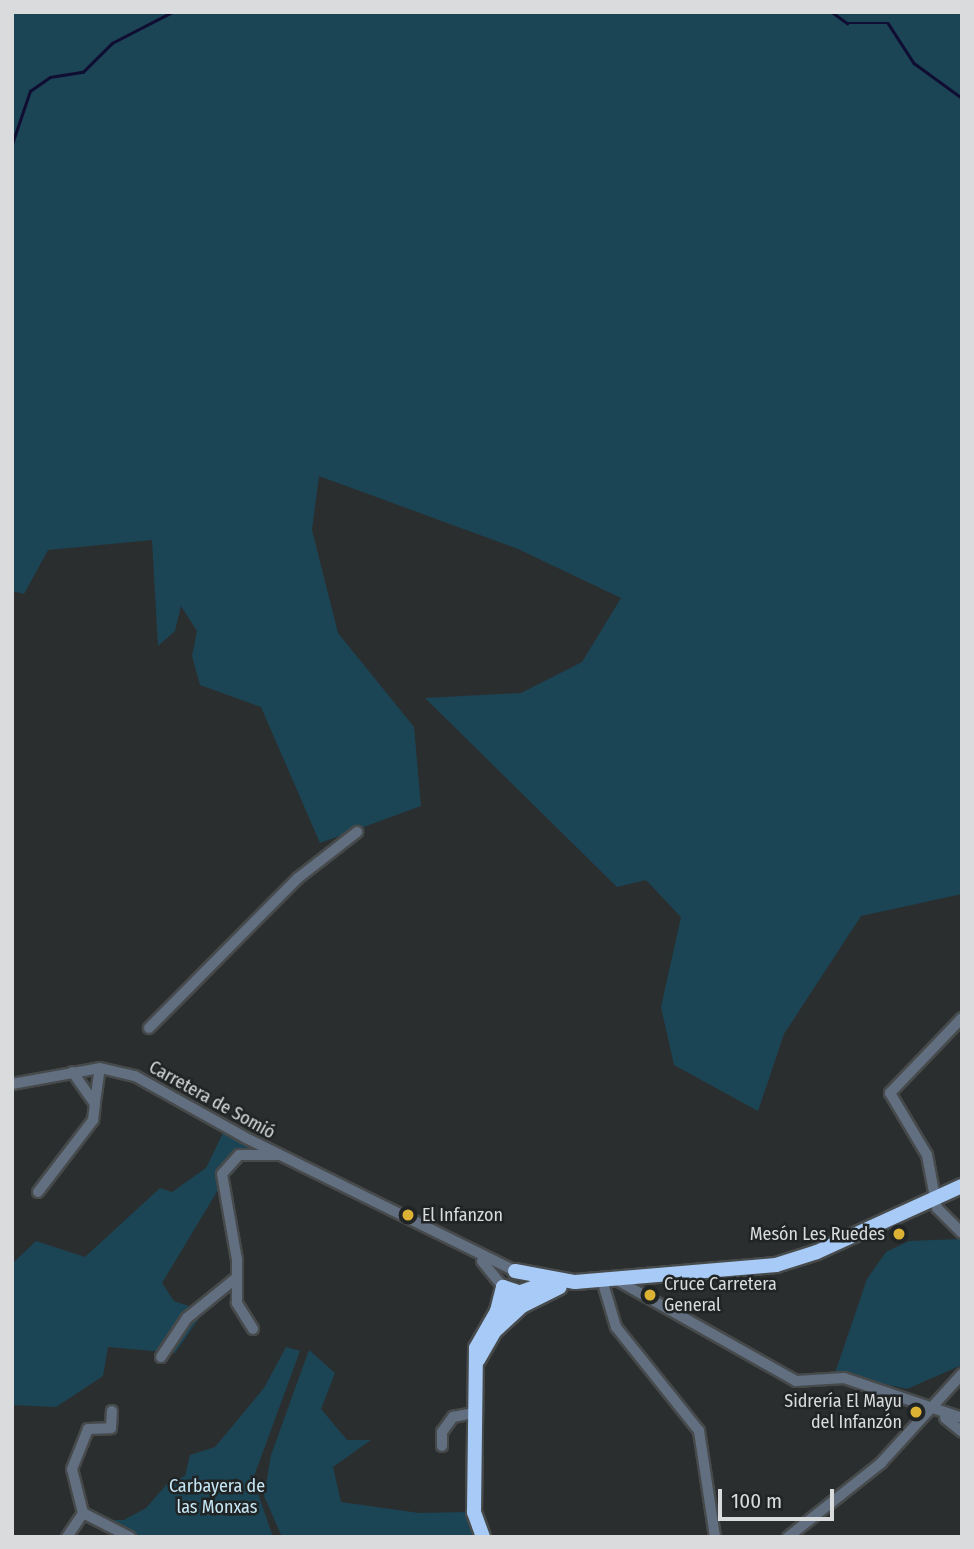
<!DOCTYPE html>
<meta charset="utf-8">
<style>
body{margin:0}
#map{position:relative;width:974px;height:1549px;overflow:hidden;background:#2b2e2f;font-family:"Fira Sans Condensed",sans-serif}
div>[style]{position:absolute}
.green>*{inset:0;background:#1b4555}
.stream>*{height:2.5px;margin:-1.25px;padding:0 1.25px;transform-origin:1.25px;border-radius:1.25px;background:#100d33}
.roads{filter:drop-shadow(2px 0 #474a4b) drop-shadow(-2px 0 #474a4b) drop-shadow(0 2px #474a4b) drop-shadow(0 -2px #474a4b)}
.minor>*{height:10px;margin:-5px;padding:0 5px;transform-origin:5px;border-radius:5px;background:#616f81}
.highway>*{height:14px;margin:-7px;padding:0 7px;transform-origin:7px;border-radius:7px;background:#a7cbf6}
.dots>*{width:19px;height:19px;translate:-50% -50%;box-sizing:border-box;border:4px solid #212425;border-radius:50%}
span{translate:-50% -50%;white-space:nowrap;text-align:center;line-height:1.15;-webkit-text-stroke:5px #212425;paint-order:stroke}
.street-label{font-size:18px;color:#d9dbdc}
.poi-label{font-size:18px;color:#d9dbdc}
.left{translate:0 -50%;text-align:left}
.right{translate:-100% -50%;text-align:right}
.park-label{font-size:18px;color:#c4e6f5}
.frame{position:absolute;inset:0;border:14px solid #d9dbdc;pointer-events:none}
.scale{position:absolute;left:718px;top:1489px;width:116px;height:32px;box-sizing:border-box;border:4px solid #d9dbdc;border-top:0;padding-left:9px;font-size:21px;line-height:24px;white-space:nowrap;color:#d9dbdc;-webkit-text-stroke:5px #212425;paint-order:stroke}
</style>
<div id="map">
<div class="green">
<div style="clip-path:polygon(12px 12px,962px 12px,962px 894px,861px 916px,784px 1034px,758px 1111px,674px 1065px,661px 1007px,681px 917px,646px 880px,617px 887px,425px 698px,521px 693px,582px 662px,621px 598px,518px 549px,319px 476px,312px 530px,338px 633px,414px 727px,421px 806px,320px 843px,261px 707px,200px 685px,192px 656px,197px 631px,181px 606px,175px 631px,158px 646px,152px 540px,48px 550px,24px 594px,12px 591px)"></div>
<div style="clip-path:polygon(223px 1133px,264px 1155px,233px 1165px,162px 1283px,174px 1301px,204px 1311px,175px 1353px,108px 1347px,103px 1376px,56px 1407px,12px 1405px,12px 1264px,36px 1241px,85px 1257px,160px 1188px,172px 1192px,206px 1168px)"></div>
<div style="clip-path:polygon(960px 1239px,962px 1365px,907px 1389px,835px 1373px,867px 1279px,886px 1252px,909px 1241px)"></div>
<div style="clip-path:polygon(286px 1347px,300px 1351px,253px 1479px,273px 1537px,137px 1537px,107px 1520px,124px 1520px,146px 1508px,167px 1484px,185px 1476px,190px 1455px,215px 1447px,264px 1388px)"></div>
<div style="clip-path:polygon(309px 1350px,335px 1373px,321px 1409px,347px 1440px,371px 1440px,333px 1467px,341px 1502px,419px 1513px,468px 1512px,475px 1537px,282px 1537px,264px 1496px,271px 1455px)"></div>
</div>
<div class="stream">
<div style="left:832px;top:12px;width:19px;rotate:36deg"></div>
<div style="left:847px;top:23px;width:41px"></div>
<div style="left:888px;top:23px;width:48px;rotate:57deg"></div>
<div style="left:914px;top:63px;width:59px;rotate:36.1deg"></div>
<div style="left:12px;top:144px;width:56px;rotate:-71.2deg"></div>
<div style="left:30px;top:91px;width:24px;rotate:-35deg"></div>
<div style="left:50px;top:77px;width:33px;rotate:-9deg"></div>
<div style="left:83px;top:72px;width:41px;rotate:-45deg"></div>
<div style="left:112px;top:43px;width:68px;rotate:-27.3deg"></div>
</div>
<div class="roads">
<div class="minor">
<div style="left:962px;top:1018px;width:104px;rotate:133.8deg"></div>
<div style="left:890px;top:1093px;width:72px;rotate:59.2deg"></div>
<div style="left:927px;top:1155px;width:54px;rotate:79.3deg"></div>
<div style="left:937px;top:1208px;width:35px;rotate:45deg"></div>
<div style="left:149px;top:1028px;width:211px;rotate:-45.2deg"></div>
<div style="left:298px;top:878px;width:75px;rotate:-37.9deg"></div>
<div style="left:12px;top:1084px;width:89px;rotate:-10.3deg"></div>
<div style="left:100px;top:1068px;width:36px;rotate:13deg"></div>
<div style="left:135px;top:1076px;width:125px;rotate:29.2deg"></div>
<div style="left:244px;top:1137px;width:302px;rotate:26.3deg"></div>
<div style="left:95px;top:1102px;width:34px;rotate:-82deg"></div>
<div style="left:38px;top:1192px;width:91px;rotate:-52.6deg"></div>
<div style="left:93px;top:1120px;width:16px;rotate:-83deg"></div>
<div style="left:95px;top:1104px;width:39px;rotate:-125deg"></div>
<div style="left:482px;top:1261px;width:33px;rotate:51deg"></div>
<div style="left:615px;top:1279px;width:208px;rotate:29.4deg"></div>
<div style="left:796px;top:1381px;width:48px;rotate:-3.6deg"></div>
<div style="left:844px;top:1378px;width:125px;rotate:18.7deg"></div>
<div style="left:602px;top:1280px;width:49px;rotate:73.4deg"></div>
<div style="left:616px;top:1327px;width:133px;rotate:51.4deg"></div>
<div style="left:699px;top:1431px;width:107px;rotate:81.4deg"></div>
<div style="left:253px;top:1329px;width:31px;rotate:-122deg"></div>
<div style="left:237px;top:1303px;width:43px;rotate:-90deg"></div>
<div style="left:237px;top:1260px;width:87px;rotate:-99.9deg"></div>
<div style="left:222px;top:1174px;width:25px;rotate:-48deg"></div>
<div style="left:239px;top:1155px;width:39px"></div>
<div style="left:161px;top:1357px;width:47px;rotate:-56.3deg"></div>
<div style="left:187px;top:1318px;width:62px;rotate:-39.1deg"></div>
<div style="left:945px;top:1418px;width:22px;rotate:39deg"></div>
<div style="left:442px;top:1446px;width:14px;rotate:-90deg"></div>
<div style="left:442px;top:1432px;width:19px;rotate:-54deg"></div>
<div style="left:453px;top:1417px;width:20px;rotate:-11deg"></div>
<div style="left:83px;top:1513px;width:45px;rotate:-104deg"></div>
<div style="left:72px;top:1469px;width:43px;rotate:-68.2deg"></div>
<div style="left:88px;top:1429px;width:23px;rotate:-2deg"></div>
<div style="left:111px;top:1428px;width:17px;rotate:-87deg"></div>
<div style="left:67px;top:1537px;width:29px;rotate:-56deg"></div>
<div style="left:83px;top:1513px;width:53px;rotate:27.1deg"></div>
<div style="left:788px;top:1537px;width:119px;rotate:-38.5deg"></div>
<div style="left:881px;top:1463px;width:120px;rotate:-47.7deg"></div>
</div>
<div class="highway">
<div style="left:515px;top:1271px;width:61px;rotate:10.4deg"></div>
<div style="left:575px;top:1282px;width:202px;rotate:-4.8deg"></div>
<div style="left:776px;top:1265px;width:43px;rotate:-17.6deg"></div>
<div style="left:817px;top:1252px;width:159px;rotate:-24.5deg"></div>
<div style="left:497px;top:1311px;width:25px;rotate:-76deg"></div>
<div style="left:503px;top:1287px;width:23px;rotate:18deg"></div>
<div style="left:478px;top:1360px;width:34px;rotate:-60deg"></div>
<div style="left:495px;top:1331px;width:37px;rotate:-43deg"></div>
<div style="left:522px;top:1306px;width:42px;rotate:-26.6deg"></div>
<div style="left:483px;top:1537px;width:27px;rotate:-110deg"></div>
<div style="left:474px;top:1512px;width:164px;rotate:-89.3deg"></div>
<div style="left:476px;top:1348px;width:43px;rotate:-60.4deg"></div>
<div style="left:497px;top:1311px;width:28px;rotate:-41deg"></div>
<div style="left:518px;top:1293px;width:33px;rotate:-20deg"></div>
</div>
</div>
<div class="dots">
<div style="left:408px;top:1215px;background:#dbb233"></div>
<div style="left:899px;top:1234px;background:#dbb233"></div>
<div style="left:650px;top:1295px;background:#dbb233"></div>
<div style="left:916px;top:1412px;background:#dbb233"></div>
</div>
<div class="street-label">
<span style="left:212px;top:1100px;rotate:29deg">Carretera de Somió</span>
</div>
<div class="poi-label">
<span class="left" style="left:422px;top:1215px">El Infanzon</span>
<span class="right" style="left:885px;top:1234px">Mesón Les Ruedes</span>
<span class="left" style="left:664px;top:1295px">Cruce Carretera<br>General</span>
<span class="right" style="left:902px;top:1412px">Sidrería El Mayu<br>del Infanzón</span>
</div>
<div class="park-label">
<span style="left:217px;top:1497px">Carbayera de<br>las Monxas</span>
</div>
<div class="frame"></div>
<div class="scale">100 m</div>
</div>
